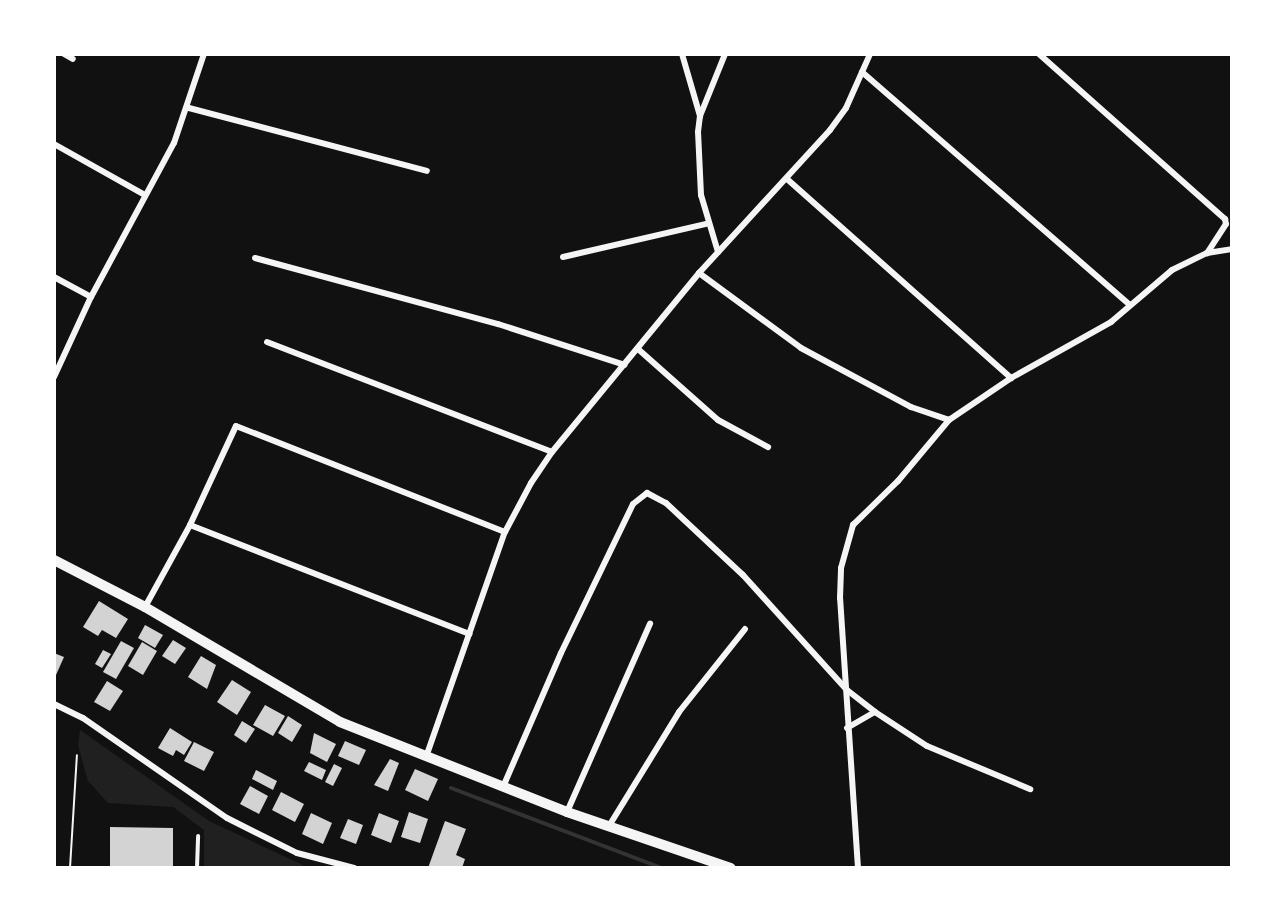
<!DOCTYPE html>
<style>
body{margin:0}
#map{position:relative;width:1286px;height:922px;overflow:hidden;background:#111;font-family:"PT Sans Narrow",sans-serif}
div>[style]{position:absolute}
.green>*{inset:0;background:#202020}
.stream>*{height:4px;margin:-2px;padding:0 2px;transform-origin:2px;border-radius:2px;background:#333}
.building>*{inset:0;background:#d3d3d3}
.path>*{height:2px;margin:-1px;padding:0 1px;transform-origin:1px;border-radius:1px;background:#f5f5f5}
.service>*{height:4px;margin:-2px;padding:0 2px;transform-origin:2px;border-radius:2px;background:#f5f5f5}
.minor>*{height:6px;margin:-3px;padding:0 3px;transform-origin:3px;border-radius:3px;background:#f5f5f5}
.secondary>*{height:10px;margin:-5px;padding:0 5px;transform-origin:5px;border-radius:5px;background:#f5f5f5}
span{translate:-50% -50%;white-space:nowrap;text-align:center;line-height:1.15;-webkit-text-stroke:6px #fff;paint-order:stroke}
.frame{position:absolute;inset:0;border:56px solid #fff;pointer-events:none}
</style>
<div id="map">
<div class="green">
<div style="clip-path:polygon(80px 730px,209px 821px,309px 868px,204px 868px,204px 830px,173px 807px,108px 803px,88px 781px,78px 745px)"></div>
</div>
<div class="stream">
<div style="left:451px;top:788px;width:226px;rotate:20.8deg"></div>
</div>
<div class="building">
<div style="clip-path:polygon(99px 601px,128px 619px,116px 638px,102px 630px,98px 636px,83px 627px)"></div>
<div style="clip-path:polygon(145px 625px,163px 635px,155px 648px,138px 638px)"></div>
<div style="clip-path:polygon(173px 640px,186px 648px,175px 664px,162px 656px)"></div>
<div style="clip-path:polygon(121px 641px,134px 648px,116px 679px,103px 672px)"></div>
<div style="clip-path:polygon(142px 642px,157px 651px,143px 675px,128px 666px)"></div>
<div style="clip-path:polygon(103px 650px,111px 654px,102px 668px,95px 664px)"></div>
<div style="clip-path:polygon(54px 653px,64px 657px,56px 675px,54px 674px)"></div>
<div style="clip-path:polygon(201px 656px,216px 665px,207px 689px,188px 677px)"></div>
<div style="clip-path:polygon(232px 680px,251px 692px,237px 715px,217px 702px)"></div>
<div style="clip-path:polygon(107px 681px,123px 691px,110px 711px,94px 702px)"></div>
<div style="clip-path:polygon(265px 705px,285px 716px,273px 736px,253px 725px)"></div>
<div style="clip-path:polygon(288px 716px,302px 725px,292px 742px,278px 733px)"></div>
<div style="clip-path:polygon(242px 721px,255px 729px,246px 743px,234px 735px)"></div>
<div style="clip-path:polygon(170px 728px,192px 742px,184px 755px,176px 750px,173px 756px,158px 748px)"></div>
<div style="clip-path:polygon(314px 733px,336px 744px,327px 762px,310px 753px)"></div>
<div style="clip-path:polygon(345px 741px,366px 750px,359px 765px,338px 756px)"></div>
<div style="clip-path:polygon(194px 742px,214px 752px,204px 771px,184px 761px)"></div>
<div style="clip-path:polygon(390px 759px,399px 763px,388px 791px,374px 785px)"></div>
<div style="clip-path:polygon(309px 762px,326px 770px,322px 780px,304px 771px)"></div>
<div style="clip-path:polygon(334px 764px,342px 768px,333px 786px,325px 782px)"></div>
<div style="clip-path:polygon(415px 769px,438px 779px,428px 801px,405px 790px)"></div>
<div style="clip-path:polygon(256px 770px,277px 781px,273px 790px,252px 779px)"></div>
<div style="clip-path:polygon(250px 786px,268px 796px,259px 814px,240px 804px)"></div>
<div style="clip-path:polygon(281px 792px,304px 804px,295px 822px,272px 810px)"></div>
<div style="clip-path:polygon(409px 812px,428px 819px,420px 843px,401px 837px)"></div>
<div style="clip-path:polygon(311px 813px,332px 823px,323px 844px,302px 834px)"></div>
<div style="clip-path:polygon(379px 813px,399px 821px,391px 843px,371px 835px)"></div>
<div style="clip-path:polygon(348px 819px,363px 825px,356px 844px,340px 838px)"></div>
<div style="clip-path:polygon(445px 821px,466px 829px,456px 855px,465px 859px,462px 868px,428px 868px)"></div>
<div style="clip-path:polygon(110px 827px,173px 828px,173px 868px,110px 868px)"></div>
</div>
<div class="path">
<div style="left:70px;top:868px;width:113px;rotate:-86.5deg"></div>
</div>
<div class="service">
<div style="left:197px;top:868px;width:32px;rotate:-88deg"></div>
</div>
<div class="minor">
<div style="left:64px;top:54px;width:10px;rotate:29deg"></div>
<div style="left:682px;top:54px;width:65px;rotate:73.8deg"></div>
<div style="left:1039px;top:54px;width:249px;rotate:41.6deg"></div>
<div style="left:1225px;top:219px;width:5px;rotate:79deg"></div>
<div style="left:1226px;top:224px;width:35px;rotate:123deg"></div>
<div style="left:862px;top:72px;width:355px;rotate:41deg"></div>
<div style="left:189px;top:108px;width:246px;rotate:14.8deg"></div>
<div style="left:54px;top:144px;width:104px;rotate:29.3deg"></div>
<div style="left:787px;top:179px;width:300px;rotate:41.6deg"></div>
<div style="left:718px;top:252px;width:59px;rotate:-106.6deg"></div>
<div style="left:701px;top:195px;width:63px;rotate:-92.7deg"></div>
<div style="left:698px;top:132px;width:16px;rotate:-83deg"></div>
<div style="left:700px;top:116px;width:67px;rotate:-68deg"></div>
<div style="left:563px;top:257px;width:147px;rotate:-13deg"></div>
<div style="left:255px;top:258px;width:252px;rotate:15.2deg"></div>
<div style="left:498px;top:324px;width:133px;rotate:17.9deg"></div>
<div style="left:699px;top:273px;width:127px;rotate:36.3deg"></div>
<div style="left:801px;top:348px;width:125px;rotate:28.2deg"></div>
<div style="left:911px;top:407px;width:40px;rotate:18.9deg"></div>
<div style="left:54px;top:277px;width:42px;rotate:28.4deg"></div>
<div style="left:267px;top:342px;width:305px;rotate:21.1deg"></div>
<div style="left:638px;top:349px;width:107px;rotate:41.6deg"></div>
<div style="left:718px;top:420px;width:57px;rotate:28.4deg"></div>
<div style="left:54px;top:377px;width:88px;rotate:-65.2deg"></div>
<div style="left:91px;top:297px;width:175px;rotate:-61.7deg"></div>
<div style="left:174px;top:143px;width:94px;rotate:-71.4deg"></div>
<div style="left:190px;top:525px;width:300px;rotate:21.3deg"></div>
<div style="left:145px;top:607px;width:94px;rotate:-61.2deg"></div>
<div style="left:190px;top:525px;width:109px;rotate:-65.1deg"></div>
<div style="left:236px;top:426px;width:289px;rotate:21.5deg"></div>
<div style="left:54px;top:704px;width:32px;rotate:26deg"></div>
<div style="left:83px;top:718px;width:175px;rotate:34.8deg"></div>
<div style="left:227px;top:818px;width:78px;rotate:26.6deg"></div>
<div style="left:297px;top:853px;width:59px;rotate:14.7deg"></div>
<div style="left:847px;top:728px;width:32px;rotate:-30deg"></div>
<div style="left:426px;top:757px;width:238px;rotate:-70.7deg"></div>
<div style="left:505px;top:532px;width:55px;rotate:-62deg"></div>
<div style="left:531px;top:483px;width:37px;rotate:-56deg"></div>
<div style="left:552px;top:452px;width:232px;rotate:-50.6deg"></div>
<div style="left:699px;top:273px;width:194px;rotate:-47.5deg"></div>
<div style="left:830px;top:130px;width:27px;rotate:-54deg"></div>
<div style="left:846px;top:108px;width:59px;rotate:-66deg"></div>
<div style="left:503px;top:787px;width:146px;rotate:-66.6deg"></div>
<div style="left:561px;top:653px;width:165px;rotate:-64.2deg"></div>
<div style="left:633px;top:504px;width:18px;rotate:-38deg"></div>
<div style="left:647px;top:493px;width:21px;rotate:28deg"></div>
<div style="left:666px;top:503px;width:105px;rotate:43.1deg"></div>
<div style="left:743px;top:575px;width:155px;rotate:47.9deg"></div>
<div style="left:847px;top:690px;width:36px;rotate:38deg"></div>
<div style="left:875px;top:712px;width:62px;rotate:33.2deg"></div>
<div style="left:927px;top:746px;width:112px;rotate:22.7deg"></div>
<div style="left:567px;top:812px;width:206px;rotate:-66.2deg"></div>
<div style="left:609px;top:826px;width:134px;rotate:-58.4deg"></div>
<div style="left:679px;top:712px;width:106px;rotate:-51.5deg"></div>
<div style="left:858px;top:868px;width:271px;rotate:-93.8deg"></div>
<div style="left:840px;top:598px;width:30px;rotate:-88deg"></div>
<div style="left:841px;top:568px;width:45px;rotate:-74.4deg"></div>
<div style="left:853px;top:525px;width:63px;rotate:-44.4deg"></div>
<div style="left:898px;top:481px;width:80px;rotate:-50.1deg"></div>
<div style="left:949px;top:420px;width:75px;rotate:-34.1deg"></div>
<div style="left:1011px;top:378px;width:115px;rotate:-29.2deg"></div>
<div style="left:1111px;top:322px;width:80px;rotate:-40.4deg"></div>
<div style="left:1172px;top:270px;width:39px;rotate:-26deg"></div>
<div style="left:1207px;top:253px;width:25px;rotate:-9deg"></div>
</div>
<div class="secondary">
<div style="left:54px;top:560px;width:102px;rotate:27.3deg"></div>
<div style="left:145px;top:607px;width:226px;rotate:30.5deg"></div>
<div style="left:340px;top:722px;width:244px;rotate:21.6deg"></div>
<div style="left:567px;top:812px;width:173px;rotate:18.9deg"></div>
</div>
<div class="frame"></div>
</div>
